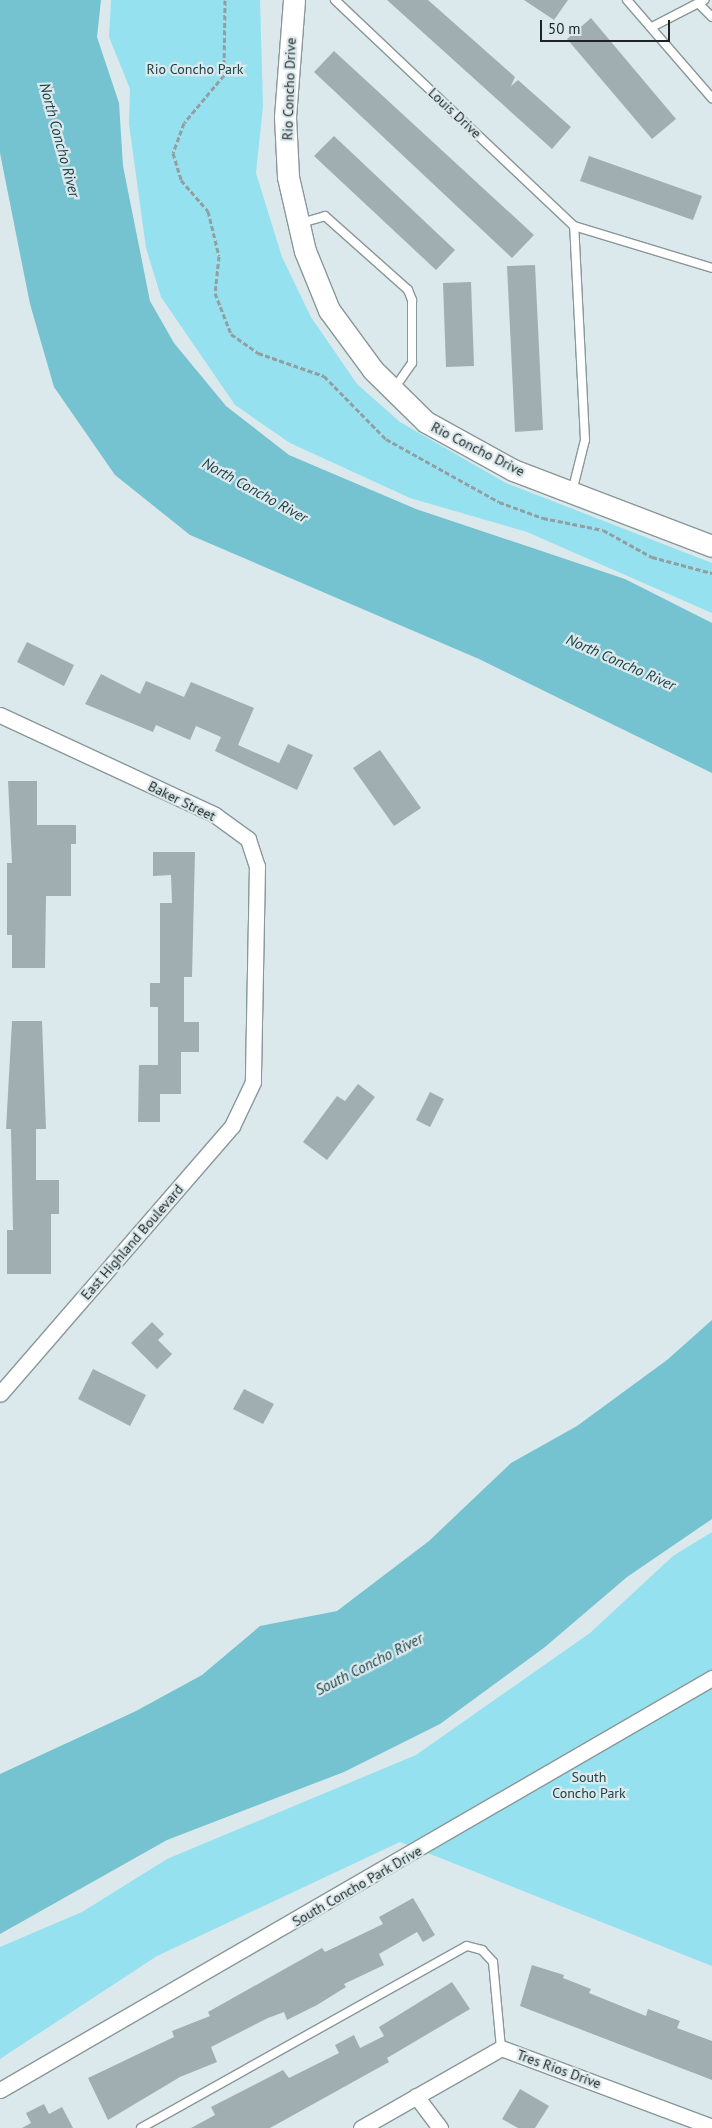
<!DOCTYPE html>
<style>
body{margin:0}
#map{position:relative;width:712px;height:2128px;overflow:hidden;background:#dbe9ec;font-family:"PT Sans",sans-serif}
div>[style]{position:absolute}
.green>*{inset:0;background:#95e1f0}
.water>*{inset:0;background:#75c2d1}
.building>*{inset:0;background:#a1aeb1}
.path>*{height:3px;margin-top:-1.5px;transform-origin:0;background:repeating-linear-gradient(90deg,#939ea0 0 5px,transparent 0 7.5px)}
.roads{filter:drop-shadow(1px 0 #8a9799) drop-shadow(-1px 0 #8a9799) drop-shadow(0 1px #8a9799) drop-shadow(0 -1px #8a9799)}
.lane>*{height:8px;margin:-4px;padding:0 4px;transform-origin:4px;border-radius:4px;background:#fff}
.street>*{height:15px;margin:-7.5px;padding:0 7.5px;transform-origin:7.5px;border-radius:7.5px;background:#fff}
.secondary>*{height:21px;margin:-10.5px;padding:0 10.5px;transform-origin:10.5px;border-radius:10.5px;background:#fff}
span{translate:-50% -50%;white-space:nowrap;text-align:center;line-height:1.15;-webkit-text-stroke:4.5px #dbe9ec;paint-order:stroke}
.park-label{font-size:14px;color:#1e4349}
.street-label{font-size:14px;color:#1e2324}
.water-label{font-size:15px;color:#1c4047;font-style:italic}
.scale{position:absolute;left:540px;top:20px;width:130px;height:22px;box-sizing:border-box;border:2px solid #1e2324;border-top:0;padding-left:6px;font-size:15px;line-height:18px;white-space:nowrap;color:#1e2324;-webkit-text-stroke:4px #dbe9ec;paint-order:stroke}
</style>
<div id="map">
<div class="green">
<div style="clip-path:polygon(111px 0,260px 0,263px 106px,256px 173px,282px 257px,311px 317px,357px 384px,400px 422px,506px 483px,712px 563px,712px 613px,527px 532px,410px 498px,290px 443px,235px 405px,161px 297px,146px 248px,129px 124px,130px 89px,109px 37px)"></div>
<div style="clip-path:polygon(712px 1532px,712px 1966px,400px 1842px,157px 1956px,0 2059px,0 1947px,82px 1912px,167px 1859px,416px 1755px,590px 1633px,673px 1556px)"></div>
</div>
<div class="water">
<div style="clip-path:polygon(0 0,101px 0,97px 37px,119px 103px,123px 166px,150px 301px,174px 343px,226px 406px,289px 455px,416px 509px,625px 579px,712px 623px,712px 773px,479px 659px,190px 535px,115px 475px,54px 387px,30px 304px,0 153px)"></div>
<div style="clip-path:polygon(712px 1320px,712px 1519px,627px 1577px,545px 1647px,440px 1724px,344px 1772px,167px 1840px,0 1934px,0 1774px,136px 1711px,202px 1675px,260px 1626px,337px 1611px,429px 1541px,511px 1463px,577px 1426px,667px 1360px)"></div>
</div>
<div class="building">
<div style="clip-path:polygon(387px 0,428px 0,515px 77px,511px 86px,518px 80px,571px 127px,552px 149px)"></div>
<div style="clip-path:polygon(524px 0,568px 0,554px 20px)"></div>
<div style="clip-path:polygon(591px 18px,676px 119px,652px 139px,567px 39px)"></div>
<div style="clip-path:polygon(334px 51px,534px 235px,512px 258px,314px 72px)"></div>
<div style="clip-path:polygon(334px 136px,455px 250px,436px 270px,314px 156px)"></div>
<div style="clip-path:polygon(589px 156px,702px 196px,693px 220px,580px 181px)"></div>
<div style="clip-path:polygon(535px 265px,543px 430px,515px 432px,507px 266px)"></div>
<div style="clip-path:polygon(471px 282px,474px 366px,446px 367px,443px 283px)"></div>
<div style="clip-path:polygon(27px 642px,74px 665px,64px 686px,17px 662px)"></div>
<div style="clip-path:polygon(101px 674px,140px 694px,146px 681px,184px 697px,191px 682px,254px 708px,238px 745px,279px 763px,288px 744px,313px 755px,297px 790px,215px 751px,221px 737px,196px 726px,190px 740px,156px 725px,153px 732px,85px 704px)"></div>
<div style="clip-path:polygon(380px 750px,421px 808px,394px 826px,353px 768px)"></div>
<div style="clip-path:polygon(8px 781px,37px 781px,37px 825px,76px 825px,76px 844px,71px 844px,71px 896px,46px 896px,45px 968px,12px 968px,12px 935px,7px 935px,7px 863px,12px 863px)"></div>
<div style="clip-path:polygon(153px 852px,195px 852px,192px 977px,184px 977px,184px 1022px,199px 1022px,199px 1052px,181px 1052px,181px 1094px,160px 1094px,160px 1122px,138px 1122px,139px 1065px,158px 1065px,158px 1007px,150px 1007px,150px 983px,160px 983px,160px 903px,172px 903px,171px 875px,153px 876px)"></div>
<div style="clip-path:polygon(12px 1021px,42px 1021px,46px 1129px,36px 1129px,36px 1180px,59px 1180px,59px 1214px,51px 1214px,51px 1274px,7px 1274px,7px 1230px,13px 1230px,11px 1129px,6px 1129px)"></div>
<div style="clip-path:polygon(358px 1084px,375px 1097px,327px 1160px,303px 1142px,337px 1096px,345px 1101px)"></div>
<div style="clip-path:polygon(430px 1092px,444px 1099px,430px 1127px,416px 1120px)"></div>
<div style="clip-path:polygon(152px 1322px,164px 1334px,158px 1340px,172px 1354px,157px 1369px,131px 1343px)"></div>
<div style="clip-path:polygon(93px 1369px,146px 1395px,130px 1426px,78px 1399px)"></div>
<div style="clip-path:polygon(244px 1389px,274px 1404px,263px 1424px,233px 1409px)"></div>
<div style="clip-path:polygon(413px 1898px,435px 1935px,423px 1942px,417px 1932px,379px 1954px,384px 1965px,344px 1984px,346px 1987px,317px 2005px,287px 2020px,284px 2012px,268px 2018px,211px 2047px,217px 2062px,180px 2077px,108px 2120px,88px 2078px,174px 2037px,172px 2031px,210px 2016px,208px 2012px,322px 1948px,325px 1952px,383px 1924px,379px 1917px)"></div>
<div style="clip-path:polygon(532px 1965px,564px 1975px,563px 1978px,591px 1989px,589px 1993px,646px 2016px,648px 2009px,680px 2021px,677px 2028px,712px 2041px,712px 2080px,520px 2006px)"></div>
<div style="clip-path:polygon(452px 1982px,470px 2009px,387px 2058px,389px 2062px,270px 2128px,191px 2128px,215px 2115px,211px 2107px,283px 2070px,289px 2078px,339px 2053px,335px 2045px,354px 2035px,360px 2048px,384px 2036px,379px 2027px)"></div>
<div style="clip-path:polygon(520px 2089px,549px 2106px,535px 2128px,518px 2128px,502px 2119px)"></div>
<div style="clip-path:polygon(44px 2104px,49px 2114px,62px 2107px,73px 2128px,22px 2128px,31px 2123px,26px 2113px)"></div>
</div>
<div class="path">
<div style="left:225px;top:0;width:75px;rotate:90.8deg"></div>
<div style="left:224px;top:75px;width:62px;rotate:129.8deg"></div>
<div style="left:184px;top:123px;width:32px;rotate:110deg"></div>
<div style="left:173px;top:153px;width:28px;rotate:73deg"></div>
<div style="left:181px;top:180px;width:41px;rotate:48.9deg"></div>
<div style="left:208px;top:211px;width:46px;rotate:76.3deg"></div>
<div style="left:219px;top:256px;width:37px;rotate:96deg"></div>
<div style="left:215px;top:293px;width:44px;rotate:68.7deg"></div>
<div style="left:231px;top:334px;width:33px;rotate:35deg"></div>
<div style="left:258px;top:353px;width:70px;rotate:19.2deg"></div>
<div style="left:324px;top:376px;width:88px;rotate:45.5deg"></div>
<div style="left:386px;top:439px;width:129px;rotate:29.1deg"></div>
<div style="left:499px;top:502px;width:47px;rotate:20deg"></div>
<div style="left:543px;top:518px;width:61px;rotate:11.3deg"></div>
<div style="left:603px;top:530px;width:56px;rotate:28.9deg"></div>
<div style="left:652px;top:557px;width:62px;rotate:14.9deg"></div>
</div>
<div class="roads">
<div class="lane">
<div style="left:335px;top:0;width:329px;rotate:43.4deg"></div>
<div style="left:574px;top:226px;width:144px;rotate:16.9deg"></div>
<div style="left:627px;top:0;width:130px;rotate:49.1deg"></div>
<div style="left:700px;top:5px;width:17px;rotate:45deg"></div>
<div style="left:652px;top:27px;width:59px;rotate:-27.4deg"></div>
<div style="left:301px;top:223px;width:25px;rotate:-16deg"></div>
<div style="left:325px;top:216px;width:111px;rotate:41.7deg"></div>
<div style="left:408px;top:290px;width:11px;rotate:68deg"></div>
<div style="left:412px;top:300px;width:63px;rotate:90deg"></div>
<div style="left:412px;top:363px;width:32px;rotate:125deg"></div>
<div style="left:572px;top:492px;width:54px;rotate:-76deg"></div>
<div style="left:585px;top:440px;width:214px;rotate:-92.9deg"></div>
<div style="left:141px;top:2128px;width:373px;rotate:-29.2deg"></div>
<div style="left:467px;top:1946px;width:16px;rotate:15deg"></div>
<div style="left:482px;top:1950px;width:16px;rotate:47deg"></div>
<div style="left:493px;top:1962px;width:86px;rotate:84.7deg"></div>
</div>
<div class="street">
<div style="left:0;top:715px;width:237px;rotate:24.9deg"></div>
<div style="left:215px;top:815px;width:41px;rotate:36deg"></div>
<div style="left:248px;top:839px;width:28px;rotate:72deg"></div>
<div style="left:257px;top:866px;width:216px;rotate:91.1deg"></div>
<div style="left:253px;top:1082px;width:49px;rotate:115.5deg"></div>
<div style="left:232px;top:1126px;width:354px;rotate:130.9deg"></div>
<div style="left:0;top:2090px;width:823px;rotate:-30.06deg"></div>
<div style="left:416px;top:2096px;width:40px;rotate:53deg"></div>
<div style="left:361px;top:2128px;width:161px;rotate:-29.7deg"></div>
<div style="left:501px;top:2048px;width:225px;rotate:20.5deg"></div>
</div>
<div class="secondary">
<div style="left:294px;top:0;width:117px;rotate:94.4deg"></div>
<div style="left:285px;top:117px;width:60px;rotate:87.1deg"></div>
<div style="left:288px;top:177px;width:76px;rotate:77.1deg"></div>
<div style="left:305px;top:251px;width:64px;rotate:67.9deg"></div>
<div style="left:329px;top:310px;width:74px;rotate:53.7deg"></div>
<div style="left:373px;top:370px;width:74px;rotate:44.5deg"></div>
<div style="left:426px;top:422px;width:99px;rotate:28.9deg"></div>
<div style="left:513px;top:470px;width:213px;rotate:20.9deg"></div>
</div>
</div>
<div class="park-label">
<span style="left:195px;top:69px">Rio Concho Park</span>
<span style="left:589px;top:1785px">South<br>Concho Park</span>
</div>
<div class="street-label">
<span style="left:289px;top:89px;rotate:-88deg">Rio Concho Drive</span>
<span style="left:455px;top:113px;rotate:43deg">Louis Drive</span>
<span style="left:478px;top:449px;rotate:27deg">Rio Concho Drive</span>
<span style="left:182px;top:801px;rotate:26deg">Baker Street</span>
<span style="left:132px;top:1242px;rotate:-49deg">East Highland Boulevard</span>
<span style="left:357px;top:1886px;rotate:-30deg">South Concho Park Drive</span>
<span style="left:559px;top:2069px;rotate:20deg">Tres Rios Drive</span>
</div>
<div class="water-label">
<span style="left:60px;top:140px;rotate:75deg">North Concho River</span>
<span style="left:255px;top:490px;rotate:29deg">North Concho River</span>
<span style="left:621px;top:662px;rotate:24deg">North Concho River</span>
<span style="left:369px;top:1664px;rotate:-27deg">South Concho River</span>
</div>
<div class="scale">50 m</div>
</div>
